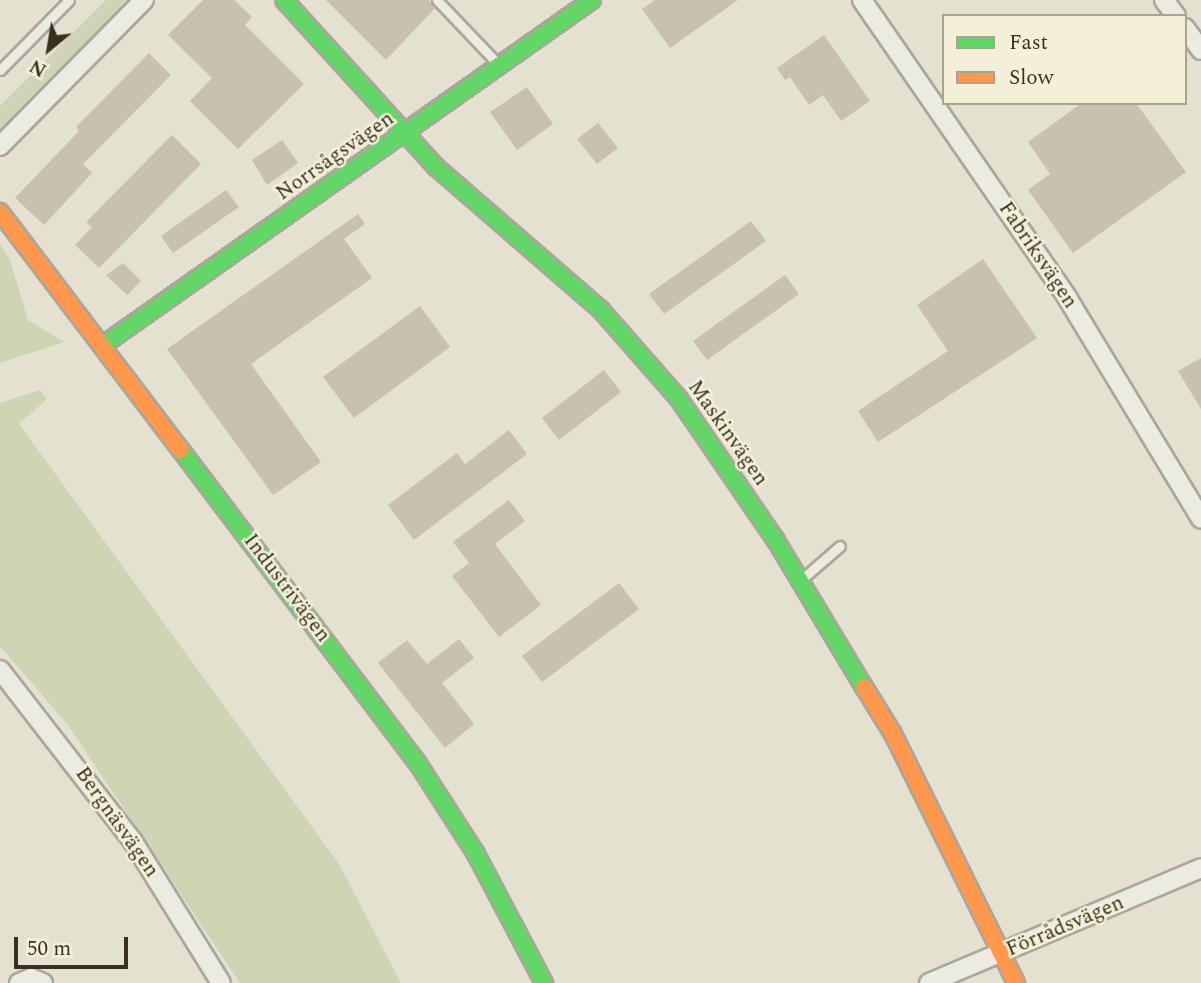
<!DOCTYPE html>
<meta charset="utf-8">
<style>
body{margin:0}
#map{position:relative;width:1201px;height:983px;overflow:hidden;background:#e4e1d1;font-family:Spectral,serif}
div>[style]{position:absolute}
.green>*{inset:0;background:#cfd4b4}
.building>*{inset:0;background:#c8c1b2}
.roads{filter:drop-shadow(2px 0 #aaa699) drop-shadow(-2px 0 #aaa699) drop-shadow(0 2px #aaa699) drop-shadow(0 -2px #aaa699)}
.lane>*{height:9px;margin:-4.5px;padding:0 4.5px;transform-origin:4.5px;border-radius:4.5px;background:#ecebe2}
.street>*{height:18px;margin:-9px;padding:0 9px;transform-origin:9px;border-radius:9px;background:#ecebe2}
.fast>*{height:16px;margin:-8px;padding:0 8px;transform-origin:8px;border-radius:8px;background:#63d668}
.slow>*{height:16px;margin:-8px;padding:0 8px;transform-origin:8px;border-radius:8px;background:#ff974d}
span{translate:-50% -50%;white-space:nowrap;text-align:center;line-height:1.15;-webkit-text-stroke:5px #f4f0d8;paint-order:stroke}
.street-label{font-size:21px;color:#383021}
.legend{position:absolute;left:942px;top:14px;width:245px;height:91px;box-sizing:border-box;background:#f4f0d8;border:2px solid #a9a38f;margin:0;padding:9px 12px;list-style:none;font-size:21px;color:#383021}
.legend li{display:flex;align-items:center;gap:14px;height:35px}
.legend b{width:35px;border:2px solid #a9a38f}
.north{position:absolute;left:14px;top:14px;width:70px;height:70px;-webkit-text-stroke:5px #f4f0d8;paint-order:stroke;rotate:210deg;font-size:19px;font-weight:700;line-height:28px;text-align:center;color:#383021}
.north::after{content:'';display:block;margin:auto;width:24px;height:32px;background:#383021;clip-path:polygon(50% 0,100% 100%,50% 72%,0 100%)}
.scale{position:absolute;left:14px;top:937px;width:114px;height:32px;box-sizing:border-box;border:4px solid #383021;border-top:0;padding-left:9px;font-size:21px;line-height:24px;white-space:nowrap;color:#383021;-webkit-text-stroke:5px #f4f0d8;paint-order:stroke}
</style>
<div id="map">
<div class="green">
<div style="clip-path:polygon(106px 0,127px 0,0 136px,0 106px)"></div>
<div style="clip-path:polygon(0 244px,10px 260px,28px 320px,64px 342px,0 363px)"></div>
<div style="clip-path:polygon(40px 390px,47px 399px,19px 424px,339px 864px,401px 983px,240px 983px,68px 725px,0 646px,0 403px)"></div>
</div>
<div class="building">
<div style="clip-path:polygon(203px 0,234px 0,252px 17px,245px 25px,304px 84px,238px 149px,190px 101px,212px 78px,168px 35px)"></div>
<div style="clip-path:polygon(326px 0,429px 0,435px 8px,386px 60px)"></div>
<div style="clip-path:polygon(655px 0,738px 0,670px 48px,642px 9px)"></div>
<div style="clip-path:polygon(824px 35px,870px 101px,841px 121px,823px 95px,809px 105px,790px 77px,785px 80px,777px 68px)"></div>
<div style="clip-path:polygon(149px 53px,171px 75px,83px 164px,92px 173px,44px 225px,15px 198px,79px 131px,76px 127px)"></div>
<div style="clip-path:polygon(527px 87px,553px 124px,517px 150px,490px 112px)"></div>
<div style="clip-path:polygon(1082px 103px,1136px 103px,1186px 172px,1073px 253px,1028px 190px,1050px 174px,1028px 142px)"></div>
<div style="clip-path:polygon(598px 123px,618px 148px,597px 164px,577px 139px)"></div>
<div style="clip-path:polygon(172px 135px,201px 164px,99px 268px,75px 245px,92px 227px,86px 222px)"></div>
<div style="clip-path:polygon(282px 140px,298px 163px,267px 185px,252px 160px)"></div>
<div style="clip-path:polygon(226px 190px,239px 207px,173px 253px,161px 236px)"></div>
<div style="clip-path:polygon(358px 214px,365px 224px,344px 239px,372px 278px,251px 364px,321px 462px,273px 495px,167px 349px)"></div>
<div style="clip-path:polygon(751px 221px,766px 241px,664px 314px,649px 294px)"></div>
<div style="clip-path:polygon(983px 259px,1037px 338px,878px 442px,858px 411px,948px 351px,917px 305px)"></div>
<div style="clip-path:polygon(123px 263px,141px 281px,127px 295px,106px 275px)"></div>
<div style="clip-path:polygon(785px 275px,799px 294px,707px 360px,693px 341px)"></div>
<div style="clip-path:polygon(420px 306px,450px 347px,354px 418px,323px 377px)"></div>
<div style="clip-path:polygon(1201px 358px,1201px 409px,1178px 371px)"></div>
<div style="clip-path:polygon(604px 370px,621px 392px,559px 440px,542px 418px)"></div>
<div style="clip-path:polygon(509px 430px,527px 454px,414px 540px,388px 505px,457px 453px,465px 464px)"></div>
<div style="clip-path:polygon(509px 500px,525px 521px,495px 544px,541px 605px,499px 637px,452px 576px,469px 563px,453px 542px)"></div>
<div style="clip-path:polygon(619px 583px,639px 609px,542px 682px,522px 656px)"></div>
<div style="clip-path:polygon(459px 639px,474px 658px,442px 683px,474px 724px,445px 748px,378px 663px,407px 640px,427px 664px)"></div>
</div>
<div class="roads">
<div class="lane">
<div style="left:437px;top:0;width:88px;rotate:46.4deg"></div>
<div style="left:0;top:70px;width:98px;rotate:-45.4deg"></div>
<div style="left:802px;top:579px;width:50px;rotate:-41deg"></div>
</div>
<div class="street">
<div style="left:862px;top:0;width:363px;rotate:55.4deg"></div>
<div style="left:1068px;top:299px;width:257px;rotate:58.8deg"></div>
<div style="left:1164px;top:0;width:20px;rotate:53deg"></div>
<div style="left:1185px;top:28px;width:27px;rotate:54deg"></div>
<div style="left:0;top:146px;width:205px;rotate:-45.4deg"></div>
<div style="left:0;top:670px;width:215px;rotate:52.2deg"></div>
<div style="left:132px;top:840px;width:168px;rotate:58.1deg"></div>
<div style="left:19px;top:983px;width:13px;rotate:-23deg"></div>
<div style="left:31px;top:978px;width:13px;rotate:23deg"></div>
<div style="left:929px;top:983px;width:295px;rotate:-22.9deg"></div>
</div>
<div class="fast">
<div style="left:284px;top:0;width:226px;rotate:47.7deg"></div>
<div style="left:436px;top:167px;width:218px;rotate:40.9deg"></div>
<div style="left:601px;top:310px;width:118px;rotate:48.8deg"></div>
<div style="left:679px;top:399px;width:170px;rotate:55.6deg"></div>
<div style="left:775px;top:539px;width:173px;rotate:59deg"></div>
<div style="left:103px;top:345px;width:598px;rotate:-35.2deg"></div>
<div style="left:180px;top:449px;width:393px;rotate:52.9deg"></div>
<div style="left:417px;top:762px;width:109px;rotate:57.3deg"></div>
<div style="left:476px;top:854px;width:146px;rotate:62.2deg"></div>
</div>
<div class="slow">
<div style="left:0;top:212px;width:298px;rotate:52.8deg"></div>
<div style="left:864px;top:687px;width:55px;rotate:58.3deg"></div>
<div style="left:893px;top:734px;width:278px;rotate:63.7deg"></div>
</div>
</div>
<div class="street-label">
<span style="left:335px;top:156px;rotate:-35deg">Norrsågsvägen</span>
<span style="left:1038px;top:255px;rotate:56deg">Fabriksvägen</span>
<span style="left:728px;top:433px;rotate:55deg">Maskinvägen</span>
<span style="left:287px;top:588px;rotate:53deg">Industrivägen</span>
<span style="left:117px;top:822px;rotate:55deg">Bergnäsvägen</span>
<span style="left:1065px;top:926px;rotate:-23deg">Förrådsvägen</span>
</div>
<ul class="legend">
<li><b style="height:9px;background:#63d668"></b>Fast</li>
<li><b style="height:9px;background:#ff974d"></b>Slow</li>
</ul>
<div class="north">N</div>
<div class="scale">50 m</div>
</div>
